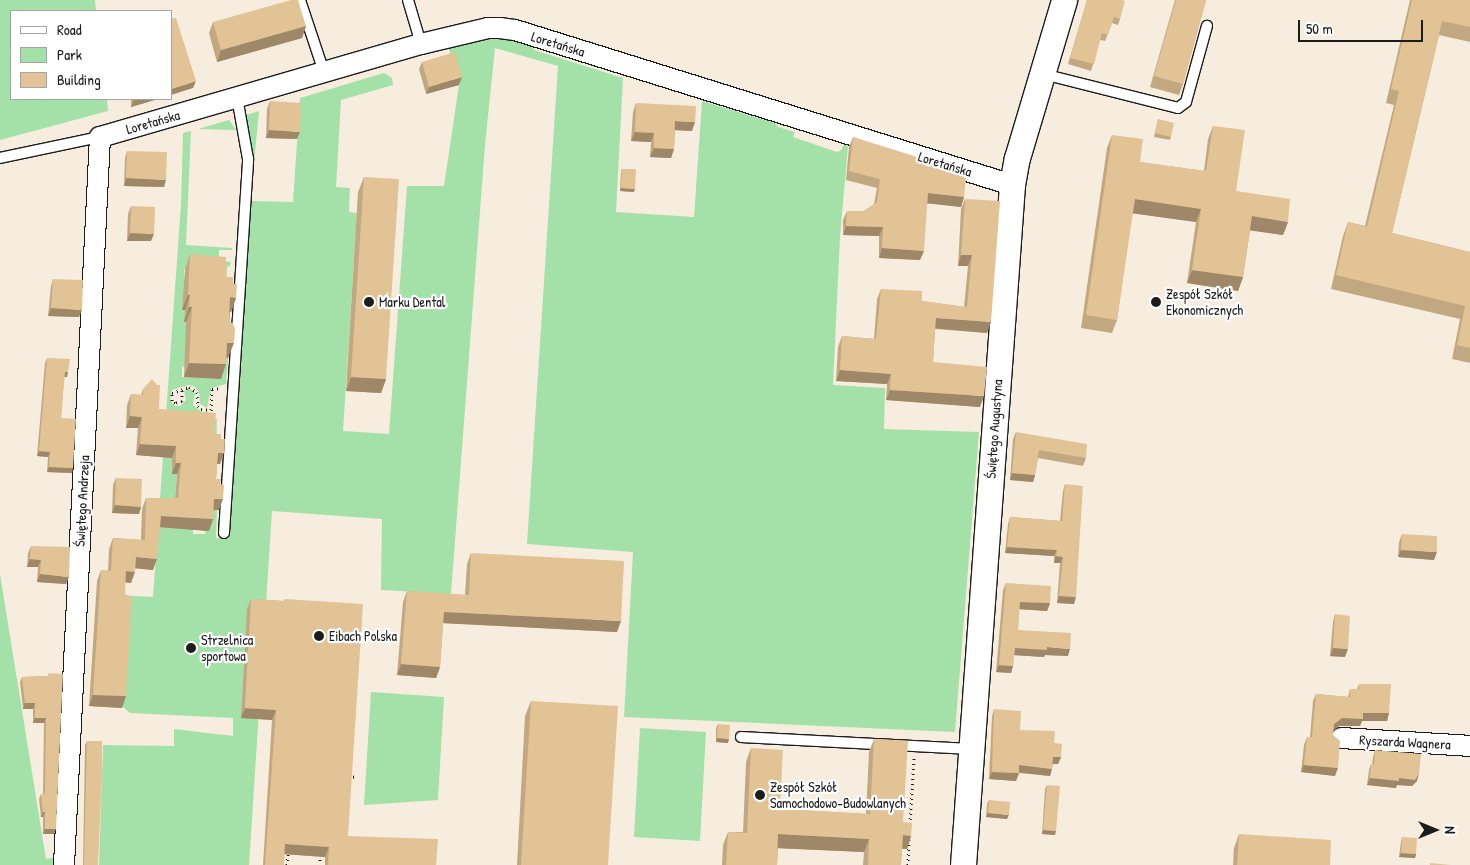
<!DOCTYPE html>
<meta charset="utf-8">
<style>
body{margin:0}
#map{position:relative;width:1470px;height:865px;overflow:hidden;background:#f6eddf;font-family:"Patrick Hand",sans-serif}
div>[style]{position:absolute}
.green>*{inset:0;background:#a4e1a8}
.path>*{height:3px;margin-top:-1.5px;transform-origin:0;background:repeating-linear-gradient(90deg,#1c1c1c 0 1px,transparent 0 5px)}
.roads{filter:drop-shadow(1px 0 #1c1c1c) drop-shadow(-1px 0 #1c1c1c) drop-shadow(0 1px #1c1c1c) drop-shadow(0 -1px #1c1c1c)}
.service>*{height:10px;margin:-5px;padding:0 5px;transform-origin:5px;border-radius:5px;background:#fff}
.minor>*{height:20px;margin:-10px;padding:0 10px;transform-origin:10px;border-radius:10px;background:#fff}
.tertiary>*{height:25px;margin:-12.5px;padding:0 12.5px;transform-origin:12.5px;border-radius:12.5px;background:#fff}
.wall>*{inset:0;background:#c2a880}
.shaded-wall>*{inset:0;background:#9e8868}
.building>*{inset:0;background:#e2c395}
.dots>*{width:14px;height:14px;translate:-50% -50%;box-sizing:border-box;border:2px solid #fff;border-radius:50%}
span{translate:-50% -50%;white-space:nowrap;text-align:center;line-height:1.15;-webkit-text-stroke:4.5px #fff;paint-order:stroke}
.street-label{font-size:14px;color:#1c1c1c}
.poi-label{font-size:14px;color:#1c1c1c}
.left{translate:0 -50%;text-align:left}
.legend{position:absolute;left:10px;top:10px;width:162px;height:90px;box-sizing:border-box;background:#fff;border:1px solid #a4a4a4;margin:0;padding:6px 9px;list-style:none;font-size:15px;color:#1c1c1c}
.legend li{display:flex;align-items:center;gap:10px;height:25px}
.legend b{width:25px;border:1px solid #a4a4a4}
.north{position:absolute;left:1410px;top:805px;width:50px;height:50px;-webkit-text-stroke:4px #fff;paint-order:stroke;rotate:90deg;font-size:14px;font-weight:700;line-height:20px;text-align:center;color:#1c1c1c}
.north::after{content:'';display:block;margin:auto;width:18px;height:22px;background:#1c1c1c;clip-path:polygon(50% 0,100% 100%,50% 72%,0 100%)}
.scale{position:absolute;left:1298px;top:20px;width:125px;height:22px;box-sizing:border-box;border:2px solid #1c1c1c;border-top:0;padding-left:6px;font-size:15px;line-height:18px;white-space:nowrap;color:#1c1c1c;-webkit-text-stroke:4px #fff;paint-order:stroke}
</style>
<div id="map">
<div class="green">
<div style="clip-path:polygon(0 0,95px 0,96px 11px,11px 11px,11px 99px,107px 99px,108px 111px,0 140px)"></div>
<div style="clip-path:polygon(487px 35px,530px 43px,534px 50px,623px 78px,616px 212px,694px 217px,702px 101px,775px 123px,778px 127px,795px 132px,793px 137px,837px 152px,841px 150px,844px 144px,848px 146px,840px 237px,833px 385px,885px 388px,884px 429px,979px 432px,955px 732px,624px 717px,633px 552px,527px 544px,558px 66px,495px 48px,485px 145px,451px 594px,381px 590px,382px 519px,272px 511px,249px 865px,99px 865px,103px 745px,174px 746px,174px 729px,233px 736px,233px 718px,130px 713px,122px 706px,96px 594px,153px 597px,181px 204px,183px 133px,191px 131px,186px 245px,232px 248px,232px 250px,219px 250px,219px 261px,231px 262px,230px 266px,227px 267px,226px 292px,204px 270px,184px 269px,184px 279px,187px 280px,183px 309px,185px 310px,189px 322px,185px 351px,187px 366px,182px 367px,182px 377px,220px 379px,221px 357px,228px 358px,226px 384px,211px 388px,207px 408px,200px 404px,199px 392px,194px 386px,188px 385px,172px 390px,170px 400px,175px 406px,180px 406px,186px 400px,184px 391px,191px 389px,195px 393px,193px 405px,202px 412px,208px 412px,213px 419px,217px 419px,216px 445px,172px 474px,177px 474px,175px 497px,193px 529px,193px 534px,205px 534px,210px 510px,217px 510px,216px 538px,229px 539px,251px 201px,293px 202px,300px 98px,384px 73px,392px 78px,393px 85px,341px 100px,336px 187px,350px 188px,349px 212px,357px 213px,343px 431px,389px 434px,407px 186px,444px 186px,459px 85px,448px 45px)"></div>
<div style="clip-path:polygon(259px 111px,254px 163px,246px 115px)"></div>
<div style="clip-path:polygon(229px 120px,236px 130px,198px 129px)"></div>
<div style="clip-path:polygon(0 574px,46px 859px,57px 857px,57px 865px,0 865px)"></div>
<div style="clip-path:polygon(371px 692px,444px 697px,438px 800px,364px 805px)"></div>
<div style="clip-path:polygon(640px 728px,706px 732px,700px 841px,634px 837px)"></div>
</div>
<div class="path">
<div style="left:182px;top:390px;width:11px;rotate:90deg"></div>
<div style="left:182px;top:401px;width:7px;rotate:164deg"></div>
<div style="left:175px;top:403px;width:4px;rotate:-146deg"></div>
<div style="left:172px;top:401px;width:8px;rotate:-90deg"></div>
<div style="left:172px;top:393px;width:18px;rotate:-19deg"></div>
<div style="left:189px;top:387px;width:9px;rotate:32deg"></div>
<div style="left:197px;top:392px;width:14px;rotate:86deg"></div>
<div style="left:198px;top:406px;width:4px;rotate:45deg"></div>
<div style="left:201px;top:409px;width:10px;rotate:6deg"></div>
<div style="left:211px;top:415px;width:26px;rotate:-88deg"></div>
<div style="left:212px;top:389px;width:9px;rotate:-6deg"></div>
<div style="left:348px;top:776px;width:9px;rotate:6deg"></div>
<div style="left:910px;top:824px;width:66px;rotate:-86.5deg"></div>
<div style="left:287px;top:865px;width:11px;rotate:-85deg"></div>
<div style="left:320px;top:865px;width:8px;rotate:-90deg"></div>
<div style="left:908px;top:865px;width:27px;rotate:-88deg"></div>
</div>
<div class="roads">
<div class="service">
<div style="left:300px;top:0;width:76px;rotate:71.6deg"></div>
<div style="left:408px;top:0;width:46px;rotate:73.5deg"></div>
<div style="left:1043px;top:74px;width:139px;rotate:14.1deg"></div>
<div style="left:1178px;top:108px;width:10px;rotate:-37deg"></div>
<div style="left:1186px;top:102px;width:79px;rotate:-74.6deg"></div>
<div style="left:0;top:158px;width:102px;rotate:-11.9deg"></div>
<div style="left:224px;top:533px;width:375px;rotate:-86.3deg"></div>
<div style="left:248px;top:159px;width:63px;rotate:-100.1deg"></div>
<div style="left:741px;top:737px;width:230px;rotate:3deg"></div>
</div>
<div class="minor">
<div style="left:1341px;top:738px;width:129px;rotate:3.5deg"></div>
<div style="left:64px;top:865px;width:729px;rotate:-87.17deg"></div>
<div style="left:100px;top:137px;width:334px;rotate:-16.2deg"></div>
<div style="left:421px;top:44px;width:69px;rotate:-13.4deg"></div>
<div style="left:488px;top:28px;width:12px"></div>
<div style="left:500px;top:28px;width:15px;rotate:8deg"></div>
<div style="left:515px;top:30px;width:521px;rotate:17.32deg"></div>
</div>
<div class="tertiary">
<div style="left:963px;top:865px;width:682px;rotate:-85.88deg"></div>
<div style="left:1012px;top:185px;width:27px;rotate:-80deg"></div>
<div style="left:1017px;top:158px;width:165px;rotate:-73.4deg"></div>
</div>
</div>
<div class="wall">
<div style="clip-path:polygon(1087px 0,1121px 0,1120px 19px,1118px 25px,1112px 23px,1105px 41px,1100px 40px,1091px 71px,1068px 64px)"></div>
<div style="clip-path:polygon(1175px 0,1206px 0,1183px 84px,1179px 95px,1150px 87px)"></div>
<div style="clip-path:polygon(1410px 0,1470px 0,1470px 42px,1439px 35px,1392px 233px,1470px 252px,1470px 363px,1452px 359px,1460px 319px,1331px 289px,1343px 236px,1348px 222px,1365px 226px,1394px 105px,1386px 103px)"></div>
<div style="clip-path:polygon(213px 22px,306px 26px,302px 38px,217px 62px,209px 33px)"></div>
<div style="clip-path:polygon(422px 62px,459px 85px,426px 94px,419px 69px)"></div>
<div style="clip-path:polygon(131px 99px,158px 99px,131px 107px)"></div>
<div style="clip-path:polygon(270px 101px,297px 139px,266px 138px,267px 109px)"></div>
<div style="clip-path:polygon(636px 103px,692px 131px,675px 130px,674px 149px,671px 158px,650px 157px,651px 142px,631px 141px,633px 112px)"></div>
<div style="clip-path:polygon(1158px 119px,1171px 137px,1170px 140px,1154px 137px)"></div>
<div style="clip-path:polygon(1213px 126px,1236px 191px,1288px 222px,1283px 235px,1250px 230px,1243px 277px,1238px 291px,1187px 283px,1196px 222px,1132px 213px,1117px 320px,1112px 333px,1081px 328px,1107px 148px,1112px 135px,1140px 162px,1204px 171px,1208px 139px)"></div>
<div style="clip-path:polygon(853px 137px,930px 166px,964px 197px,961px 207px,927px 203px,920px 260px,879px 258px,879px 236px,843px 235px,843px 220px,847px 211px,864px 211px,874px 204px,877px 188px,846px 180px,849px 147px)"></div>
<div style="clip-path:polygon(127px 151px,164px 187px,124px 186px,125px 158px)"></div>
<div style="clip-path:polygon(622px 169px,634px 192px,620px 191px,621px 172px)"></div>
<div style="clip-path:polygon(364px 177px,386px 379px,381px 393px,346px 391px,358px 192px)"></div>
<div style="clip-path:polygon(965px 199px,987px 333px,935px 329px,933px 362px,980px 407px,886px 400px,887px 384px,836px 381px,838px 347px,842px 336px,874px 339px,877px 299px,881px 289px,922px 301px,964px 307px,968px 266px,958px 266px,961px 209px)"></div>
<div style="clip-path:polygon(131px 206px,151px 241px,127px 241px,128px 214px)"></div>
<div style="clip-path:polygon(190px 254px,226px 277px,233px 284px,236px 298px,231px 312px,230px 312px,228px 358px,226px 357px,221px 379px,184px 377px,186px 322px,184px 322px,185px 310px,182px 310px,185px 269px)"></div>
<div style="clip-path:polygon(53px 279px,79px 317px,48px 316px,51px 286px)"></div>
<div style="clip-path:polygon(47px 358px,67px 377px,64px 377px,61px 418px,72px 473px,47px 472px,48px 457px,37px 456px,45px 363px)"></div>
<div style="clip-path:polygon(143px 389px,159px 409px,214px 434px,220px 464px,217px 464px,216px 479px,219px 510px,213px 510px,213px 519px,209px 531px,160px 527px,153px 570px,135px 568px,131px 583px,125px 582px,122px 708px,89px 706px,97px 581px,101px 570px,108px 571px,109px 549px,113px 538px,141px 540px,142px 509px,146px 498px,175px 498px,177px 474px,172px 474px,172px 458px,136px 455px,138px 428px,126px 428px,127px 405px,131px 394px,141px 395px)"></div>
<div style="clip-path:polygon(1016px 432px,1086px 458px,1083px 466px,1038px 458px,1035px 475px,1033px 482px,1010px 480px,1013px 439px)"></div>
<div style="clip-path:polygon(116px 478px,141px 507px,139px 514px,112px 513px,113px 485px)"></div>
<div style="clip-path:polygon(1065px 484px,1074px 604px,1057px 603px,1060px 563px,1054px 563px,1054px 556px,1005px 553px,1008px 524px,1010px 517px,1060px 521px,1063px 491px)"></div>
<div style="clip-path:polygon(1402px 534px,1434px 560px,1398px 557px,1399px 542px)"></div>
<div style="clip-path:polygon(31px 546px,66px 584px,37px 582px,38px 567px,27px 567px,28px 553px)"></div>
<div style="clip-path:polygon(471px 553px,617px 632px,443px 623px,440px 667px,436px 678px,397px 675px,403px 602px,407px 591px,465px 595px,467px 564px)"></div>
<div style="clip-path:polygon(1006px 583px,1050px 603px,1047px 611px,1019px 609px,1018px 630px,1068px 656px,1045px 655px,1044px 657px,1014px 655px,1013px 666px,1011px 673px,996px 672px,1003px 590px)"></div>
<div style="clip-path:polygon(251px 599px,284px 601px,285px 599px,348px 836px,436px 865px,325px 865px,325px 857px,284px 854px,284px 865px,263px 865px,272px 720px,241px 718px,247px 609px)"></div>
<div style="clip-path:polygon(1335px 614px,1345px 657px,1330px 656px,1333px 622px)"></div>
<div style="clip-path:polygon(49px 673px,54px 834px,43px 834px,43px 817px,41px 817px,39px 799px,41px 794px,43px 794px,44px 723px,33px 723px,33px 709px,23px 709px,20px 682px,22px 677px,48px 676px)"></div>
<div style="clip-path:polygon(1359px 684px,1389px 713px,1387px 721px,1362px 721px,1360px 726px,1339px 726px,1333px 730px,1335px 776px,1301px 772px,1304px 745px,1307px 737px,1310px 737px,1313px 701px,1316px 694px,1348px 697px,1350px 689px,1357px 689px)"></div>
<div style="clip-path:polygon(531px 701px,608px 865px,517px 865px,525px 716px)"></div>
<div style="clip-path:polygon(994px 709px,1020px 730px,1054px 743px,1061px 757px,1058px 764px,1053px 764px,1050px 776px,1019px 773px,1016px 781px,989px 779px,992px 716px)"></div>
<div style="clip-path:polygon(718px 724px,728px 743px,716px 742px,716px 728px)"></div>
<div style="clip-path:polygon(874px 739px,903px 822px,911px 836px,907px 849px,902px 849px,901px 865px,863px 865px,864px 852px,778px 848px,777px 865px,722px 865px,723px 845px,728px 832px,743px 832px,746px 762px,751px 748px,780px 809px,866px 814px,869px 752px)"></div>
<div style="clip-path:polygon(87px 741px,98px 865px,83px 865px,85px 745px)"></div>
<div style="clip-path:polygon(1375px 750px,1417px 781px,1412px 786px,1397px 785px,1396px 788px,1367px 785px,1369px 770px,1371px 764px,1372px 764px,1373px 757px)"></div>
<div style="clip-path:polygon(1047px 785px,1055px 835px,1042px 834px,1045px 789px)"></div>
<div style="clip-path:polygon(989px 800px,1007px 819px,986px 817px,987px 804px)"></div>
<div style="clip-path:polygon(1239px 834px,1330px 865px,1233px 865px,1234px 848px)"></div>
<div style="clip-path:polygon(1402px 837px,1416px 854px,1415px 858px,1399px 857px,1401px 841px)"></div>
</div>
<div class="shaded-wall">
<div style="clip-path:polygon(306px 26px,302px 38px,217px 62px,221px 50px)"></div>
<div style="clip-path:polygon(462px 77px,459px 85px,426px 94px,429px 87px)"></div>
<div style="clip-path:polygon(196px 81px,193px 88px,171px 95px,171px 89px)"></div>
<div style="clip-path:polygon(137px 99px,158px 99px,131px 107px,134px 100px)"></div>
<div style="clip-path:polygon(675px 121px,695px 122px,692px 131px,672px 130px)"></div>
<div style="clip-path:polygon(269px 130px,300px 132px,297px 139px,266px 138px)"></div>
<div style="clip-path:polygon(635px 132px,654px 133px,651px 142px,631px 141px)"></div>
<div style="clip-path:polygon(654px 148px,674px 149px,671px 158px,650px 157px)"></div>
<div style="clip-path:polygon(126px 178px,166px 180px,164px 187px,124px 186px)"></div>
<div style="clip-path:polygon(621px 188px,635px 189px,634px 192px,620px 191px)"></div>
<div style="clip-path:polygon(928px 193px,964px 197px,961px 207px,924px 203px)"></div>
<div style="clip-path:polygon(1135px 199px,1201px 209px,1196px 222px,1130px 213px)"></div>
<div style="clip-path:polygon(1252px 216px,1288px 222px,1283px 235px,1247px 230px)"></div>
<div style="clip-path:polygon(846px 226px,883px 227px,879px 236px,843px 235px)"></div>
<div style="clip-path:polygon(130px 233px,154px 234px,151px 241px,127px 241px)"></div>
<div style="clip-path:polygon(882px 248px,924px 251px,920px 260px,879px 258px)"></div>
<div style="clip-path:polygon(961px 255px,972px 255px,968px 266px,958px 266px)"></div>
<div style="clip-path:polygon(1192px 270px,1243px 277px,1238px 291px,1187px 283px)"></div>
<div style="clip-path:polygon(188px 295px,190px 295px,185px 310px,182px 310px)"></div>
<div style="clip-path:polygon(230px 297px,236px 298px,231px 312px,225px 312px)"></div>
<div style="clip-path:polygon(189px 307px,192px 307px,186px 322px,184px 322px)"></div>
<div style="clip-path:polygon(51px 308px,82px 310px,79px 317px,48px 316px)"></div>
<div style="clip-path:polygon(936px 318px,991px 322px,987px 333px,932px 328px)"></div>
<div style="clip-path:polygon(227px 343px,234px 343px,228px 358px,221px 357px)"></div>
<div style="clip-path:polygon(189px 363px,226px 364px,221px 379px,184px 377px)"></div>
<div style="clip-path:polygon(840px 370px,891px 374px,887px 384px,836px 381px)"></div>
<div style="clip-path:polygon(65px 372px,68px 372px,67px 377px,63px 377px)"></div>
<div style="clip-path:polygon(351px 377px,386px 379px,381px 393px,346px 391px)"></div>
<div style="clip-path:polygon(890px 390px,984px 396px,980px 407px,886px 400px)"></div>
<div style="clip-path:polygon(130px 416px,142px 417px,138px 428px,126px 428px)"></div>
<div style="clip-path:polygon(140px 444px,176px 446px,172px 458px,136px 455px)"></div>
<div style="clip-path:polygon(39px 451px,50px 452px,48px 457px,37px 456px)"></div>
<div style="clip-path:polygon(218px 453px,224px 453px,220px 464px,214px 464px)"></div>
<div style="clip-path:polygon(176px 463px,181px 463px,177px 474px,172px 474px)"></div>
<div style="clip-path:polygon(49px 467px,73px 468px,72px 473px,47px 472px)"></div>
<div style="clip-path:polygon(1012px 473px,1035px 475px,1033px 482px,1010px 480px)"></div>
<div style="clip-path:polygon(214px 499px,223px 499px,219px 510px,210px 510px)"></div>
<div style="clip-path:polygon(115px 505px,141px 507px,139px 514px,112px 513px)"></div>
<div style="clip-path:polygon(161px 516px,213px 519px,209px 531px,157px 527px)"></div>
<div style="clip-path:polygon(1007px 547px,1057px 550px,1054px 556px,1005px 553px)"></div>
<div style="clip-path:polygon(1401px 550px,1437px 552px,1434px 560px,1398px 557px)"></div>
<div style="clip-path:polygon(1056px 556px,1063px 557px,1060px 563px,1054px 563px)"></div>
<div style="clip-path:polygon(136px 557px,157px 559px,153px 570px,132px 568px)"></div>
<div style="clip-path:polygon(30px 559px,41px 560px,38px 567px,27px 567px)"></div>
<div style="clip-path:polygon(126px 571px,135px 572px,131px 583px,122px 582px)"></div>
<div style="clip-path:polygon(40px 574px,69px 577px,66px 584px,37px 582px)"></div>
<div style="clip-path:polygon(1059px 596px,1076px 597px,1074px 604px,1057px 603px)"></div>
<div style="clip-path:polygon(1020px 602px,1050px 603px,1047px 611px,1017px 609px)"></div>
<div style="clip-path:polygon(444px 612px,621px 621px,617px 632px,440px 623px)"></div>
<div style="clip-path:polygon(1047px 647px,1070px 649px,1068px 656px,1045px 655px,1044px 657px,1012px 655px,1015px 648px)"></div>
<div style="clip-path:polygon(1333px 648px,1348px 649px,1345px 657px,1330px 656px)"></div>
<div style="clip-path:polygon(401px 664px,440px 667px,436px 678px,397px 675px)"></div>
<div style="clip-path:polygon(999px 665px,1013px 666px,1011px 673px,996px 672px)"></div>
<div style="clip-path:polygon(93px 695px,126px 696px,122px 708px,89px 706px)"></div>
<div style="clip-path:polygon(25px 703px,35px 703px,33px 709px,23px 709px)"></div>
<div style="clip-path:polygon(245px 708px,276px 710px,272px 720px,241px 718px)"></div>
<div style="clip-path:polygon(1363px 713px,1389px 713px,1387px 721px,1362px 721px,1360px 726px,1339px 726px,1331px 732px,1334px 724px,1342px 718px)"></div>
<div style="clip-path:polygon(35px 718px,46px 718px,44px 723px,33px 723px)"></div>
<div style="clip-path:polygon(717px 738px,729px 739px,728px 743px,716px 742px)"></div>
<div style="clip-path:polygon(1053px 757px,1061px 757px,1058px 764px,1050px 764px)"></div>
<div style="clip-path:polygon(1019px 765px,1052px 769px,1050px 776px,1016px 772px)"></div>
<div style="clip-path:polygon(1304px 765px,1338px 768px,1335px 776px,1301px 772px)"></div>
<div style="clip-path:polygon(992px 772px,1019px 773px,1016px 781px,989px 779px)"></div>
<div style="clip-path:polygon(1419px 774px,1417px 781px,1412px 786px,1397px 785px,1396px 788px,1367px 785px,1370px 778px,1399px 778px)"></div>
<div style="clip-path:polygon(43px 812px,45px 812px,43px 817px,41px 817px)"></div>
<div style="clip-path:polygon(988px 813px,1009px 815px,1007px 819px,986px 817px)"></div>
<div style="clip-path:polygon(45px 829px,56px 829px,54px 834px,43px 834px)"></div>
<div style="clip-path:polygon(1043px 830px,1056px 831px,1055px 835px,1042px 834px)"></div>
<div style="clip-path:polygon(778px 834px,869px 839px,864px 852px,773px 848px)"></div>
<div style="clip-path:polygon(903px 835px,911px 836px,907px 849px,898px 848px)"></div>
<div style="clip-path:polygon(285px 844px,329px 847px,325px 857px,282px 854px)"></div>
<div style="clip-path:polygon(1401px 853px,1416px 854px,1415px 858px,1399px 857px)"></div>
</div>
<div class="building">
<div style="clip-path:polygon(291px 0,298px 0,306px 26px,221px 50px,213px 22px)"></div>
<div style="clip-path:polygon(1087px 0,1121px 0,1125px 1px,1120px 19px,1114px 17px,1108px 35px,1102px 33px,1094px 64px,1070px 58px)"></div>
<div style="clip-path:polygon(1176px 0,1206px 0,1183px 84px,1154px 76px)"></div>
<div style="clip-path:polygon(1412px 0,1470px 0,1470px 27px,1442px 21px,1392px 233px,1470px 252px,1470px 348px,1457px 345px,1465px 306px,1336px 275px,1348px 222px,1367px 227px,1399px 91px,1391px 89px)"></div>
<div style="clip-path:polygon(176px 18px,196px 81px,171px 89px,171px 19px)"></div>
<div style="clip-path:polygon(455px 52px,462px 77px,429px 87px,422px 62px)"></div>
<div style="clip-path:polygon(270px 101px,301px 103px,300px 132px,269px 130px)"></div>
<div style="clip-path:polygon(636px 103px,696px 106px,695px 122px,675px 121px,674px 149px,654px 148px,654px 133px,635px 132px)"></div>
<div style="clip-path:polygon(1158px 119px,1174px 123px,1171px 137px,1155px 133px)"></div>
<div style="clip-path:polygon(1213px 126px,1245px 130px,1236px 191px,1290px 199px,1288px 222px,1252px 216px,1243px 277px,1192px 270px,1201px 209px,1135px 199px,1117px 320px,1086px 315px,1112px 135px,1143px 139px,1140px 162px,1206px 171px)"></div>
<div style="clip-path:polygon(853px 137px,930px 161px,930px 166px,966px 177px,964px 197px,928px 193px,924px 251px,882px 248px,883px 227px,846px 226px,847px 211px,864px 211px,877px 202px,880px 179px,849px 171px)"></div>
<div style="clip-path:polygon(127px 151px,167px 152px,166px 180px,126px 178px)"></div>
<div style="clip-path:polygon(622px 169px,636px 169px,635px 189px,621px 188px)"></div>
<div style="clip-path:polygon(364px 177px,399px 179px,386px 379px,351px 377px)"></div>
<div style="clip-path:polygon(965px 199px,1000px 201px,991px 322px,936px 318px,933px 362px,987px 367px,984px 396px,890px 390px,891px 374px,840px 370px,842px 336px,876px 339px,881px 289px,922px 291px,922px 301px,967px 307px,972px 255px,961px 255px)"></div>
<div style="clip-path:polygon(131px 206px,155px 207px,154px 234px,130px 233px)"></div>
<div style="clip-path:polygon(190px 254px,226px 257px,226px 277px,233px 277px,233px 284px,237px 284px,236px 298px,230px 297px,229px 322px,233px 323px,235px 329px,234px 343px,227px 343px,226px 364px,189px 363px,192px 307px,189px 307px,190px 295px,188px 295px)"></div>
<div style="clip-path:polygon(53px 279px,83px 280px,82px 310px,51px 308px)"></div>
<div style="clip-path:polygon(47px 358px,70px 359px,68px 372px,65px 372px,61px 418px,76px 419px,73px 468px,49px 467px,50px 452px,39px 451px)"></div>
<div style="clip-path:polygon(152px 379px,157px 385px,160px 385px,159px 409px,216px 413px,214px 434px,221px 434px,221px 439px,225px 439px,224px 453px,218px 453px,216px 479px,221px 479px,220px 484px,224px 485px,223px 499px,214px 499px,213px 519px,161px 516px,157px 559px,136px 557px,135px 572px,126px 571px,125px 594px,132px 597px,126px 696px,93px 695px,101px 570px,111px 571px,113px 538px,145px 540px,146px 498px,178px 498px,181px 463px,176px 463px,176px 446px,140px 444px,142px 417px,130px 416px,131px 394px,143px 395px,143px 389px)"></div>
<div style="clip-path:polygon(1016px 432px,1087px 444px,1086px 458px,1039px 450px,1035px 475px,1012px 473px)"></div>
<div style="clip-path:polygon(116px 478px,142px 479px,141px 507px,115px 505px)"></div>
<div style="clip-path:polygon(1065px 484px,1083px 486px,1076px 597px,1059px 596px,1063px 557px,1056px 556px,1057px 550px,1007px 547px,1010px 517px,1062px 521px)"></div>
<div style="clip-path:polygon(1402px 534px,1437px 536px,1437px 552px,1401px 550px)"></div>
<div style="clip-path:polygon(31px 546px,70px 547px,69px 577px,40px 574px,41px 560px,30px 559px)"></div>
<div style="clip-path:polygon(471px 553px,624px 561px,621px 621px,444px 612px,440px 667px,401px 664px,407px 591px,469px 595px)"></div>
<div style="clip-path:polygon(1006px 583px,1051px 586px,1050px 603px,1020px 602px,1018px 630px,1071px 633px,1070px 649px,1047px 647px,1047px 650px,1015px 648px,1013px 666px,999px 665px)"></div>
<div style="clip-path:polygon(251px 599px,285px 601px,285px 599px,363px 604px,348px 836px,438px 839px,436px 865px,328px 865px,329px 847px,285px 844px,284px 865px,265px 865px,276px 710px,245px 708px)"></div>
<div style="clip-path:polygon(1335px 614px,1350px 616px,1348px 649px,1333px 648px)"></div>
<div style="clip-path:polygon(49px 673px,63px 674px,56px 829px,45px 829px,45px 812px,43px 812px,41px 794px,45px 793px,46px 718px,35px 718px,35px 703px,25px 703px,22px 677px,49px 676px)"></div>
<div style="clip-path:polygon(1359px 684px,1391px 684px,1389px 713px,1363px 713px,1363px 719px,1342px 718px,1334px 724px,1333px 735px,1340px 741px,1338px 768px,1304px 765px,1307px 737px,1312px 737px,1316px 694px,1350px 697px,1350px 689px,1359px 689px)"></div>
<div style="clip-path:polygon(531px 701px,618px 706px,608px 865px,521px 865px)"></div>
<div style="clip-path:polygon(994px 709px,1021px 711px,1020px 730px,1055px 731px,1054px 743px,1062px 744px,1061px 757px,1053px 757px,1052px 769px,1019px 765px,1019px 773px,992px 772px)"></div>
<div style="clip-path:polygon(718px 724px,730px 725px,729px 739px,717px 738px)"></div>
<div style="clip-path:polygon(874px 739px,908px 741px,903px 822px,912px 823px,911px 836px,903px 835px,901px 865px,868px 865px,869px 839px,778px 834px,777px 865px,726px 865px,728px 832px,747px 833px,751px 748px,783px 750px,780px 809px,870px 814px)"></div>
<div style="clip-path:polygon(87px 741px,102px 741px,102px 774px,98px 865px,84px 865px)"></div>
<div style="clip-path:polygon(1375px 750px,1421px 754px,1419px 774px,1415px 780px,1399px 778px,1399px 781px,1370px 778px,1371px 764px,1374px 764px)"></div>
<div style="clip-path:polygon(1047px 785px,1060px 786px,1056px 831px,1043px 830px)"></div>
<div style="clip-path:polygon(989px 800px,1010px 802px,1009px 815px,988px 813px)"></div>
<div style="clip-path:polygon(1239px 834px,1331px 840px,1330px 865px,1237px 865px)"></div>
<div style="clip-path:polygon(1402px 837px,1417px 838px,1416px 854px,1401px 853px)"></div>
<div style="clip-path:polygon(1430px 863px,1451px 865px,1430px 865px)"></div>
</div>
<div class="dots">
<div style="left:369px;top:302px;background:#1c1c1c"></div>
<div style="left:1156px;top:302px;background:#1c1c1c"></div>
<div style="left:319px;top:636px;background:#1c1c1c"></div>
<div style="left:191px;top:648px;background:#1c1c1c"></div>
<div style="left:760px;top:795px;background:#1c1c1c"></div>
</div>
<div class="street-label">
<span style="left:558px;top:44px;rotate:17deg">Loretańska</span>
<span style="left:153px;top:122px;rotate:-16deg">Loretańska</span>
<span style="left:945px;top:164px;rotate:17deg">Loretańska</span>
<span style="left:994px;top:429px;rotate:-86deg">Świętego Augustyna</span>
<span style="left:82px;top:501px;rotate:-87deg">Świętego Andrzeja</span>
<span style="left:1405px;top:742px;rotate:3deg">Ryszarda Wagnera</span>
</div>
<div class="poi-label">
<span class="left" style="left:1166px;top:302px">Zespół Szkół<br>Ekonomicznych</span>
<span class="left" style="left:379px;top:302px">Marku Dental</span>
<span class="left" style="left:329px;top:636px">Eibach Polska</span>
<span class="left" style="left:201px;top:648px">Strzelnica<br>sportowa</span>
<span class="left" style="left:770px;top:795px">Zespół Szkół<br>Samochodowo-Budowlanych</span>
</div>
<ul class="legend">
<li><b style="height:6px;background:#fff"></b>Road</li>
<li><b style="height:14px;background:#a4e1a8"></b>Park</li>
<li><b style="height:14px;background:#e2c395"></b>Building</li>
</ul>
<div class="north">N</div>
<div class="scale">50 m</div>
</div>
